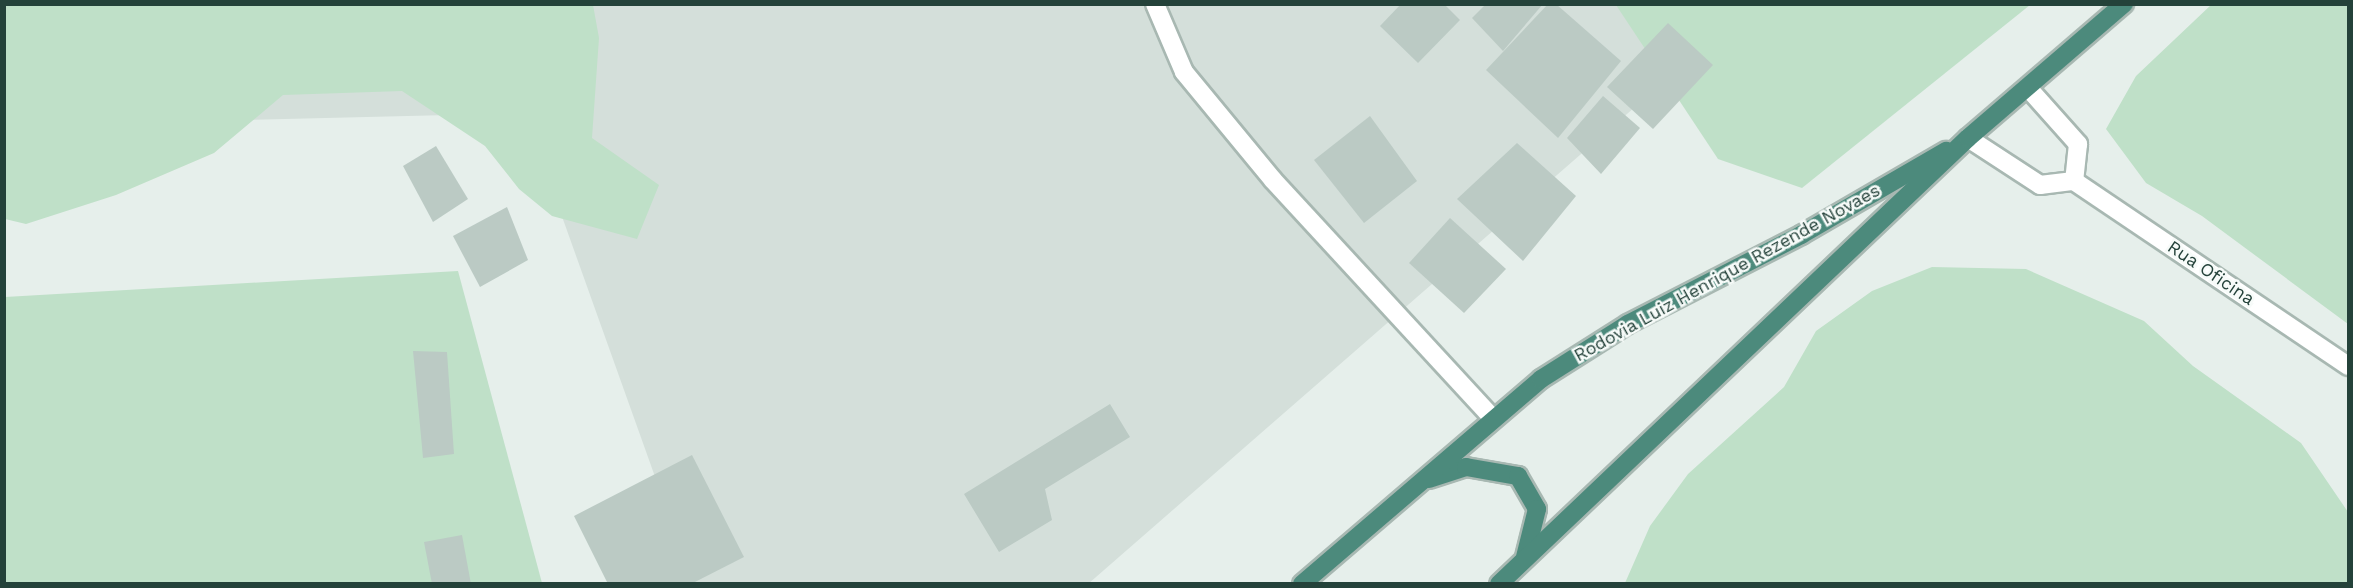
<!DOCTYPE html>
<style>
body{margin:0}
#map{position:relative;width:2353px;height:588px;overflow:hidden;background:#e6efeb;font-family:"Work Sans",sans-serif}
div>[style]{position:absolute}
.built>*{inset:0;background:#d4dfda}
.green>*{inset:0;background:#bfe0c8}
.building>*{inset:0;background:#bbcac4}
.roads{filter:drop-shadow(2px 0 #a8b8b2) drop-shadow(-2px 0 #a8b8b2) drop-shadow(0 2px #a8b8b2) drop-shadow(0 -2px #a8b8b2)}
.minor>*{height:18px;margin:-9px;padding:0 9px;transform-origin:9px;border-radius:9px;background:#fff}
.trunk>*{height:18px;margin:-9px;padding:0 9px;transform-origin:9px;border-radius:9px;background:#4c8a7c}
span{translate:-50% -50%;white-space:nowrap;text-align:center;line-height:1.15;-webkit-text-stroke:5px #f7fbf9;paint-order:stroke}
.street-label{font-size:18px;color:#24423a}
.frame{position:absolute;inset:0;border:6px solid #24423a;pointer-events:none}
</style>
<div id="map">
<div class="built">
<div style="clip-path:polygon(4px 5px,1752px 5px,1088px 584px,693px 583px,525px 113px,5px 126px)"></div>
</div>
<div class="green">
<div style="clip-path:polygon(5px 4px,593px 5px,599px 38px,592px 138px,659px 185px,637px 239px,552px 216px,519px 189px,485px 146px,402px 91px,283px 95px,214px 153px,116px 195px,26px 224px,5px 219px)"></div>
<div style="clip-path:polygon(2212px 4px,2348px 5px,2348px 324px,2202px 216px,2146px 183px,2106px 129px,2136px 76px)"></div>
<div style="clip-path:polygon(1616px 5px,2030px 5px,1802px 188px,1718px 159px)"></div>
<div style="clip-path:polygon(1932px 267px,2026px 269px,2144px 321px,2193px 366px,2301px 443px,2348px 512px,2348px 583px,1625px 583px,1650px 526px,1688px 474px,1784px 387px,1816px 331px,1872px 291px)"></div>
<div style="clip-path:polygon(458px 271px,542px 583px,5px 584px,5px 297px)"></div>
</div>
<div class="building">
<div style="clip-path:polygon(1401px 4px,1444px 4px,1460px 20px,1418px 63px,1380px 26px)"></div>
<div style="clip-path:polygon(1486px 4px,1543px 4px,1503px 51px,1472px 18px)"></div>
<div style="clip-path:polygon(1548px 4px,1556px 4px,1621px 61px,1558px 138px,1486px 70px)"></div>
<div style="clip-path:polygon(1668px 23px,1713px 65px,1653px 129px,1607px 87px)"></div>
<div style="clip-path:polygon(1603px 96px,1640px 128px,1601px 174px,1567px 138px)"></div>
<div style="clip-path:polygon(1370px 116px,1417px 181px,1364px 223px,1314px 160px)"></div>
<div style="clip-path:polygon(1517px 143px,1576px 196px,1523px 261px,1457px 199px)"></div>
<div style="clip-path:polygon(436px 146px,468px 199px,433px 222px,403px 166px)"></div>
<div style="clip-path:polygon(507px 207px,528px 260px,480px 287px,453px 236px)"></div>
<div style="clip-path:polygon(1450px 218px,1506px 269px,1464px 313px,1409px 263px)"></div>
<div style="clip-path:polygon(413px 351px,447px 352px,454px 454px,423px 458px)"></div>
<div style="clip-path:polygon(1110px 404px,1130px 437px,1045px 489px,1052px 520px,999px 552px,964px 494px)"></div>
<div style="clip-path:polygon(692px 455px,744px 557px,691px 584px,608px 584px,574px 516px)"></div>
<div style="clip-path:polygon(462px 535px,471px 584px,432px 584px,424px 542px)"></div>
</div>
<div class="roads">
<div class="minor">
<div style="left:1155px;top:4px;width:74px;rotate:66.9deg"></div>
<div style="left:1184px;top:72px;width:140px;rotate:50.5deg"></div>
<div style="left:1273px;top:180px;width:321px;rotate:47.3deg"></div>
<div style="left:2029px;top:89px;width:74px;rotate:48.3deg"></div>
<div style="left:2078px;top:144px;width:37px;rotate:96deg"></div>
<div style="left:1968px;top:138px;width:86px;rotate:33.1deg"></div>
<div style="left:2040px;top:185px;width:34px;rotate:-7deg"></div>
<div style="left:2074px;top:181px;width:331px;rotate:34deg"></div>
</div>
<div class="trunk">
<div style="left:1429px;top:479px;width:39px;rotate:-18deg"></div>
<div style="left:1466px;top:467px;width:53px;rotate:9.8deg"></div>
<div style="left:1518px;top:476px;width:38px;rotate:60deg"></div>
<div style="left:1537px;top:509px;width:49px;rotate:104deg"></div>
<div style="left:1302px;top:584px;width:315px;rotate:-40.6deg"></div>
<div style="left:1541px;top:379px;width:103px;rotate:-32.3deg"></div>
<div style="left:1628px;top:324px;width:195px;rotate:-27.2deg"></div>
<div style="left:1801px;top:235px;width:168px;rotate:-30.1deg"></div>
<div style="left:1499px;top:584px;width:647px;rotate:-43.56deg"></div>
<div style="left:1968px;top:138px;width:206px;rotate:-40.7deg"></div>
</div>
</div>
<div class="street-label">
<span style="left:1727px;top:273px;rotate:-29deg">Rodovia Luiz Henrique Rezende Novaes</span>
<span style="left:2211px;top:273px;rotate:34deg">Rua Oficina</span>
</div>
<div class="frame"></div>
</div>
